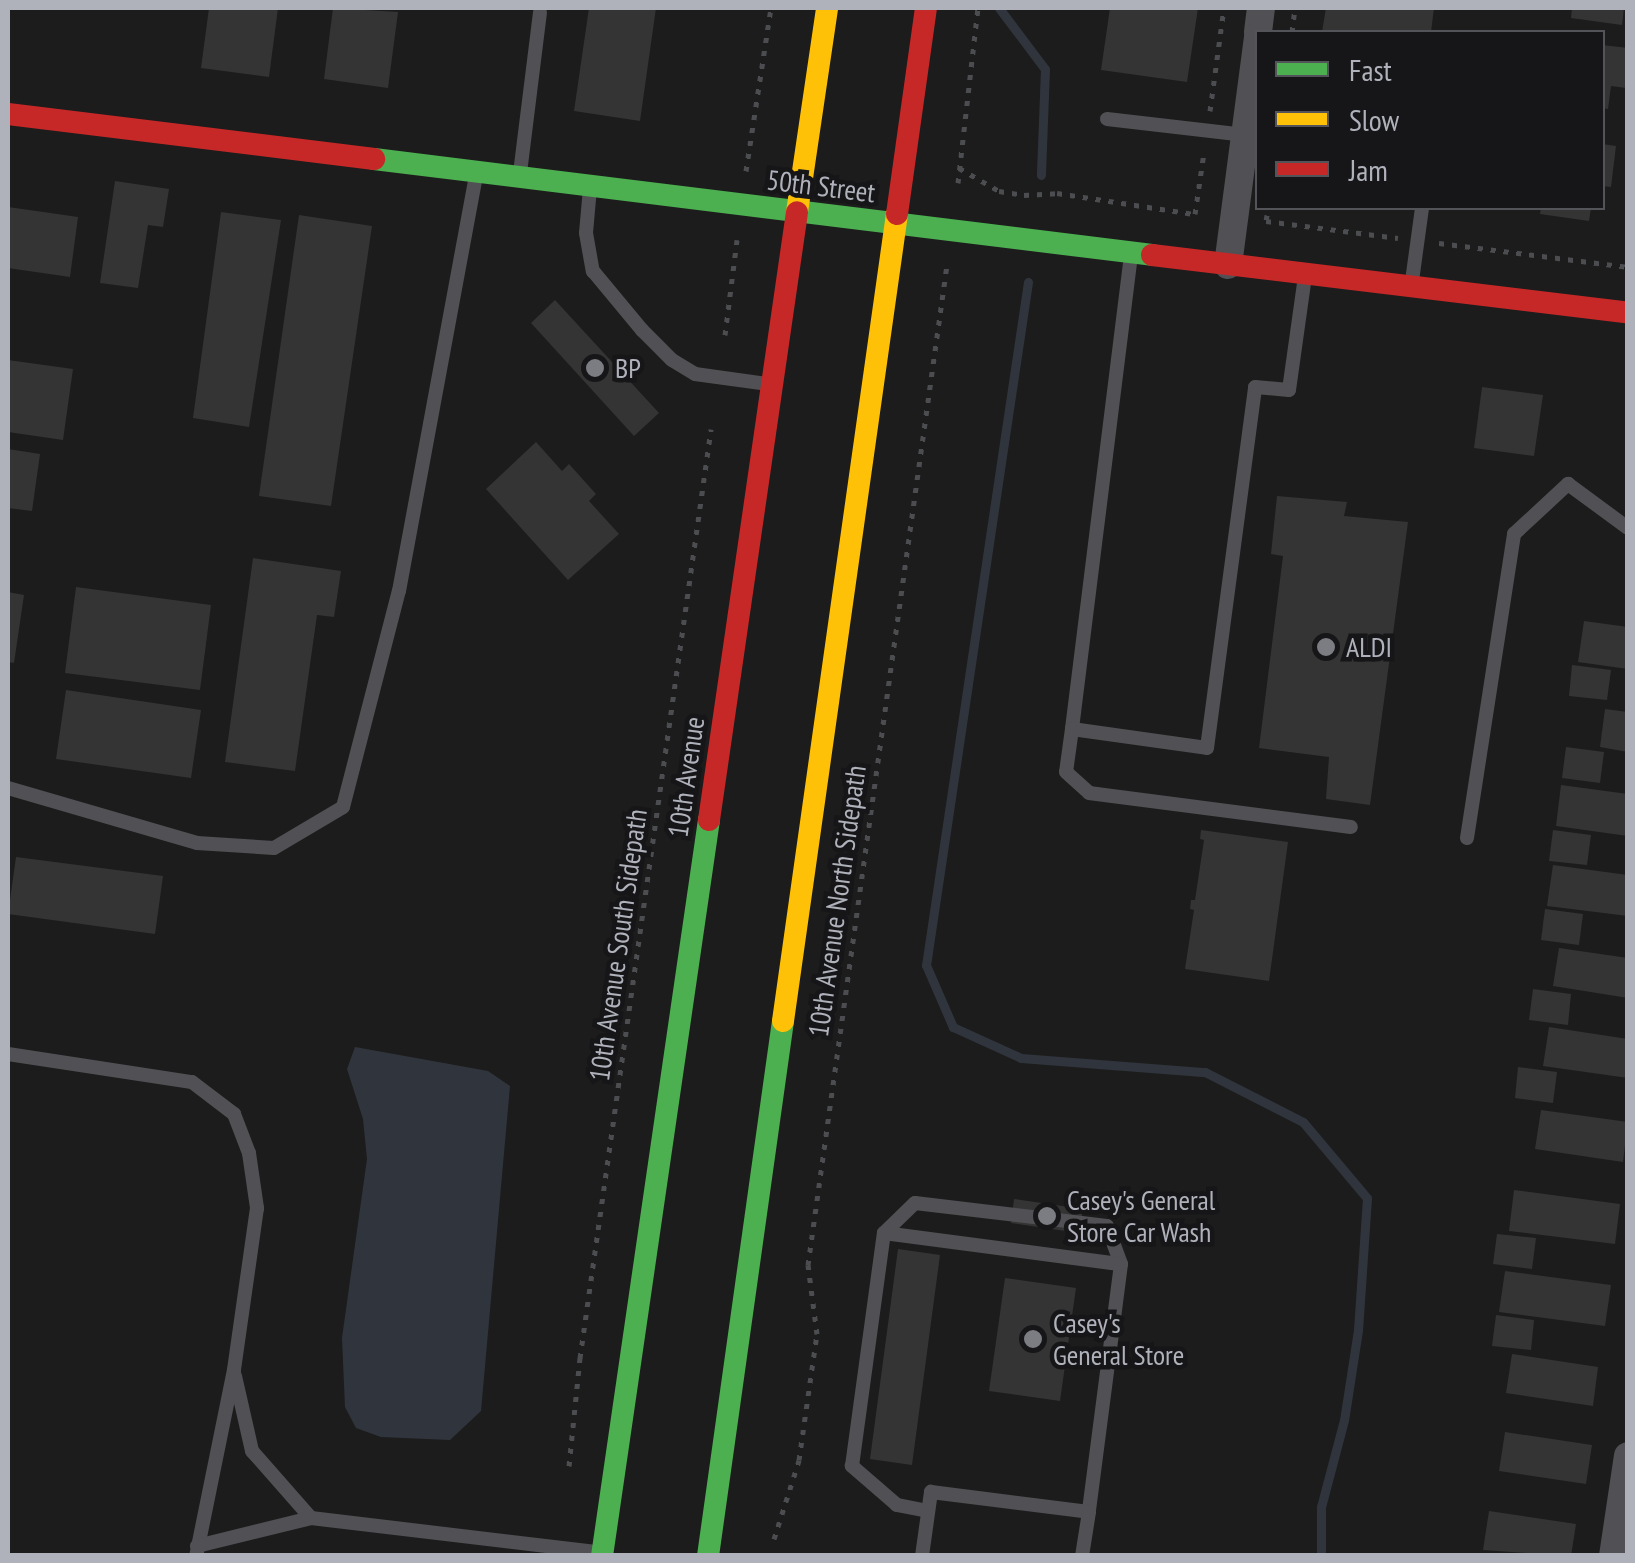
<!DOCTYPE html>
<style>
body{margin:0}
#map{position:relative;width:1635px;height:1563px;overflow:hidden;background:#1c1c1c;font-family:"PT Sans Narrow",sans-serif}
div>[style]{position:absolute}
.water>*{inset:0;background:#30353d}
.stream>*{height:9px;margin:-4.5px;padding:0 4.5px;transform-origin:4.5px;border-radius:4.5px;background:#30353d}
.building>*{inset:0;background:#343434}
.path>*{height:5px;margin-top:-2.5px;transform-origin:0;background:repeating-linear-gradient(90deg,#4c4d50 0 5px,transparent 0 13px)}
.lane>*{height:14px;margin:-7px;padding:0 7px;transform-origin:7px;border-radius:7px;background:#515155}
.street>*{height:28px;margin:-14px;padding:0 14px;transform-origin:14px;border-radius:14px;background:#515155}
.fast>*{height:22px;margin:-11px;padding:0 11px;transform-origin:11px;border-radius:11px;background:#4caf50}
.slow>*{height:22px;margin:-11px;padding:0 11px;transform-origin:11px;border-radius:11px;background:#ffc107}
.jam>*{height:22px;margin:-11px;padding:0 11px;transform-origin:11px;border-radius:11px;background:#c62828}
.dots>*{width:28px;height:28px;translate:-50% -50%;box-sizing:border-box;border:5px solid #161618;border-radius:50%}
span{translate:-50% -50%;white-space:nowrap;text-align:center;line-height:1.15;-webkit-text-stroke:9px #161618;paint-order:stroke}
.street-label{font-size:28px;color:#afb1bb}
.poi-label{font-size:28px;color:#afb1bb}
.left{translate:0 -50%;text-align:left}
.frame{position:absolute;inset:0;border:10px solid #afb1bb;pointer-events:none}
.legend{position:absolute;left:1255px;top:30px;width:350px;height:180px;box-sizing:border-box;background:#161618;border:2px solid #535459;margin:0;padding:12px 18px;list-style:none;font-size:30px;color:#afb1bb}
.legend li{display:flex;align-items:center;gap:20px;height:50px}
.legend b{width:50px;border:2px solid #535459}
</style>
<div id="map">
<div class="water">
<div style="clip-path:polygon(355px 1047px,488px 1071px,510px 1086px,481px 1411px,450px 1440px,381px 1437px,356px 1428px,345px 1407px,342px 1338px,367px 1159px,363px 1119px,347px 1069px)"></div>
</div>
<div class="stream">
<div style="left:999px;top:8px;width:76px;rotate:53deg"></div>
<div style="left:1045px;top:69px;width:106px;rotate:92.2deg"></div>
<div style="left:1028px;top:282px;width:691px;rotate:98.49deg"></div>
<div style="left:926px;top:965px;width:68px;rotate:66.5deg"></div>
<div style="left:953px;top:1027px;width:75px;rotate:24.5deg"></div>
<div style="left:1021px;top:1058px;width:185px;rotate:4.4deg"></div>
<div style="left:1205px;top:1072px;width:110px;rotate:27deg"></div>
<div style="left:1303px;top:1122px;width:99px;rotate:49.9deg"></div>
<div style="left:1367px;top:1198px;width:132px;rotate:93.9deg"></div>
<div style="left:1358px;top:1330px;width:91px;rotate:98.8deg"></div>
<div style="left:1344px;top:1420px;width:90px;rotate:104.8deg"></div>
<div style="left:1321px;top:1507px;width:49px;rotate:90deg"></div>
</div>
<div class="building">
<div style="clip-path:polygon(209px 8px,278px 8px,269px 77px,201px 68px)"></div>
<div style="clip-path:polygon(333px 8px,398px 12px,388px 88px,324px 79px)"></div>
<div style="clip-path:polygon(589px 8px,656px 8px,640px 121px,574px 111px)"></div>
<div style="clip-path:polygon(1110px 8px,1198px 8px,1187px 82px,1101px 70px)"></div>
<div style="clip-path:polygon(1326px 8px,1434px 8px,1431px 32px,1322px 32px)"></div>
<div style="clip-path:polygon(1572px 8px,1624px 8px,1622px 25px,1571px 18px)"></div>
<div style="clip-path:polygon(1602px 45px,1628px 48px,1626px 88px,1611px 86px,1608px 109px,1602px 108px)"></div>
<div style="clip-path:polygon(1602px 144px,1616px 146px,1611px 187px,1602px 186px)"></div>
<div style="clip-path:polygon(115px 181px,169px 189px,163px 227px,148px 225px,138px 288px,100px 283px)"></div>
<div style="clip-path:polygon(8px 207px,78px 217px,70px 277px,8px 268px)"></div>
<div style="clip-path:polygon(1541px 208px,1591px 208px,1589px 221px,1540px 214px)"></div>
<div style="clip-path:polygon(221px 212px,281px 220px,249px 427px,193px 418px)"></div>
<div style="clip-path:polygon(299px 215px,372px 226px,331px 506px,259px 496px)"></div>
<div style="clip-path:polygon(555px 300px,659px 413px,634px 436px,531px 323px)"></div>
<div style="clip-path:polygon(8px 360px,73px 369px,63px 440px,8px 432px)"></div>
<div style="clip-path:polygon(1482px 387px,1543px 395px,1534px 456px,1474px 448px)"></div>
<div style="clip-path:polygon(536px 442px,562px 471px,569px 464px,596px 494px,589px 501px,619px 534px,568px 580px,486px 489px)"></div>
<div style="clip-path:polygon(8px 449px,40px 454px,32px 511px,8px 508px)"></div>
<div style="clip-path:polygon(1277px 496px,1347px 502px,1344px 516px,1408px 522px,1370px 805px,1326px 799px,1329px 757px,1259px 748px,1283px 556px,1271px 554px)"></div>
<div style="clip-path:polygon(253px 558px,341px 571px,334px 617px,317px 615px,295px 771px,225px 762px)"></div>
<div style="clip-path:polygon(76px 587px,211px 605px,200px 690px,65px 673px)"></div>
<div style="clip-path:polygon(8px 592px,24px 595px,14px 663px,8px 662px)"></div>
<div style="clip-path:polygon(1584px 621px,1628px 627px,1628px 669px,1578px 662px)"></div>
<div style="clip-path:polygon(1572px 665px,1611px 670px,1607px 700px,1569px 696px)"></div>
<div style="clip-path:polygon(66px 690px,201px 710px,191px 778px,56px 759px)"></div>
<div style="clip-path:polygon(1605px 709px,1628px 712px,1628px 752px,1600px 747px)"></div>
<div style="clip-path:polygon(1566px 747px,1604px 752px,1600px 783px,1562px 778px)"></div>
<div style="clip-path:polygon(1561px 785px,1628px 794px,1628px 836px,1556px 826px)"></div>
<div style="clip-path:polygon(1201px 830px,1288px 842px,1269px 981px,1185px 969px,1194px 910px,1190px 909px,1191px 900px,1195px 900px,1204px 840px,1200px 839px)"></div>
<div style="clip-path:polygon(1553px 830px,1591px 835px,1587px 865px,1549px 861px)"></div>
<div style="clip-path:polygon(16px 857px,163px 876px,155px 934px,8px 914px)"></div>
<div style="clip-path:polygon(1553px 865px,1628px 875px,1628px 916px,1547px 906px)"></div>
<div style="clip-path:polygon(1545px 909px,1583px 914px,1579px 945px,1541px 940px)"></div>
<div style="clip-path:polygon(1559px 948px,1628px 958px,1628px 998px,1553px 986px)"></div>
<div style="clip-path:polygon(1533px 989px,1571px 994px,1568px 1025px,1529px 1020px)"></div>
<div style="clip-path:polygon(1549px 1027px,1628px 1039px,1628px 1078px,1543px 1066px)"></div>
<div style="clip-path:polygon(1518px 1067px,1557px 1072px,1553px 1103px,1515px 1098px)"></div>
<div style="clip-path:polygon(1541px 1110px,1628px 1122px,1623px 1162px,1535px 1149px)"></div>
<div style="clip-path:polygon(1514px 1190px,1620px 1204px,1615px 1244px,1509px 1231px)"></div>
<div style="clip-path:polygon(1014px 1199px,1083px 1209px,1079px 1233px,1011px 1223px)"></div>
<div style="clip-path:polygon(1497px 1234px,1536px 1238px,1532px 1269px,1493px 1264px)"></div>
<div style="clip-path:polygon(898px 1249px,940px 1255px,912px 1465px,870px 1459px)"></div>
<div style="clip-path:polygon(1505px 1271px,1611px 1285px,1605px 1326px,1499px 1312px)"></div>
<div style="clip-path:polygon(1005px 1278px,1076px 1288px,1060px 1401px,989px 1391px)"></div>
<div style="clip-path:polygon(1496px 1315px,1534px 1320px,1531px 1350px,1492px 1346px)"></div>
<div style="clip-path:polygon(1512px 1354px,1598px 1367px,1593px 1406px,1506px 1393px)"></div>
<div style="clip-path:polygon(1505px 1432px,1592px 1445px,1586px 1484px,1499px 1471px)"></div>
<div style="clip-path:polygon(1489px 1511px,1576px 1524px,1571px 1556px,1483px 1550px)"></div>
</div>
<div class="path">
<div style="left:1292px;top:32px;width:24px;rotate:-83deg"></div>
<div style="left:1210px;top:111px;width:104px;rotate:-82.3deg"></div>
<div style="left:959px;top:168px;width:46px;rotate:29.9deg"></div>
<div style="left:999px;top:191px;width:25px;rotate:9deg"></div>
<div style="left:1024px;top:195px;width:33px;rotate:-3deg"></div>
<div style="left:1057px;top:193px;width:140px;rotate:8.7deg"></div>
<div style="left:1195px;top:214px;width:63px;rotate:-81.7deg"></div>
<div style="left:746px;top:171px;width:165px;rotate:-81.3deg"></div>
<div style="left:958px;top:183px;width:176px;rotate:-83.5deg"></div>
<div style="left:1267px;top:215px;width:6px;rotate:99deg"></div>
<div style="left:1266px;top:221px;width:133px;rotate:7.3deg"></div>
<div style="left:1439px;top:243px;width:191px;rotate:7.2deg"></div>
<div style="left:725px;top:335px;width:96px;rotate:-82.8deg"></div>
<div style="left:569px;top:1466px;width:109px;rotate:-84.2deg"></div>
<div style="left:580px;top:1358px;width:938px;rotate:-81.97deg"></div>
<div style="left:774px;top:1539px;width:83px;rotate:-72.4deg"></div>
<div style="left:799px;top:1460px;width:127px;rotate:-81.9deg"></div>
<div style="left:817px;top:1334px;width:70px;rotate:-97.4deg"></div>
<div style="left:808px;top:1265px;width:1010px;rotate:-82.09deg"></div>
</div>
<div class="lane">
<div style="left:1107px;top:119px;width:139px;rotate:6.6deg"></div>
<div style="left:520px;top:173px;width:162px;rotate:-82.9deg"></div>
<div style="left:590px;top:188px;width:45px;rotate:95.1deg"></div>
<div style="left:586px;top:233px;width:39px;rotate:80deg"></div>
<div style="left:593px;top:271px;width:77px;rotate:50.3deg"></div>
<div style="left:642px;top:330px;width:42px;rotate:45deg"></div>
<div style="left:672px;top:360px;width:27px;rotate:31deg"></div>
<div style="left:695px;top:374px;width:74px;rotate:7.8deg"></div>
<div style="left:1131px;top:255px;width:478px;rotate:97.1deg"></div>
<div style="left:1072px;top:729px;width:136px;rotate:8deg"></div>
<div style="left:1207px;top:748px;width:364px;rotate:-82.4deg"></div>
<div style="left:1255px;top:387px;width:34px;rotate:5deg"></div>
<div style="left:1289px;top:390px;width:115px;rotate:-82deg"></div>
<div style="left:1412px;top:281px;width:74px;rotate:-82.2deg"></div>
<div style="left:1072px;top:729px;width:43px;rotate:97.9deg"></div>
<div style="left:1066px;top:772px;width:31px;rotate:42deg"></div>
<div style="left:1089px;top:793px;width:264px;rotate:7.4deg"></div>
<div style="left:8px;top:788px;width:197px;rotate:16.2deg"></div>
<div style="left:197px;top:843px;width:77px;rotate:3.7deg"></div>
<div style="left:274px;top:848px;width:80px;rotate:-30.7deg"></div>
<div style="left:343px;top:807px;width:223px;rotate:-75.5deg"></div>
<div style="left:399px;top:591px;width:424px;rotate:-79.5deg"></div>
<div style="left:1467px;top:838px;width:308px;rotate:-81.2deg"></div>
<div style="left:1514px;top:534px;width:74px;rotate:-42.8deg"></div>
<div style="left:1568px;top:484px;width:74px;rotate:36.3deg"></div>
<div style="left:8px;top:1054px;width:186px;rotate:8.7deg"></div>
<div style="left:192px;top:1082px;width:53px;rotate:37.3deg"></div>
<div style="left:234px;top:1114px;width:42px;rotate:69deg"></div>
<div style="left:249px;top:1153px;width:56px;rotate:81.7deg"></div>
<div style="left:257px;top:1208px;width:164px;rotate:98.1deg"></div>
<div style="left:234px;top:1370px;width:190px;rotate:101.5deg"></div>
<div style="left:884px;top:1233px;width:43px;rotate:-44.1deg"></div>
<div style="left:915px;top:1203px;width:193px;rotate:6.8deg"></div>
<div style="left:1107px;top:1226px;width:40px;rotate:69.8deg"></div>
<div style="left:235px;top:1376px;width:77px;rotate:77.2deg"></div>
<div style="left:252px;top:1451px;width:89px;rotate:48.6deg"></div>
<div style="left:928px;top:1511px;width:32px;rotate:-169deg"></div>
<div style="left:897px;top:1505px;width:60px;rotate:-139.1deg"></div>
<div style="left:852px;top:1466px;width:235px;rotate:-82.2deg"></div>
<div style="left:884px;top:1233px;width:239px;rotate:7.5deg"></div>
<div style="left:1121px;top:1264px;width:250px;rotate:97.4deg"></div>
<div style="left:197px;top:1546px;width:117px;rotate:-13.8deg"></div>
<div style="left:311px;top:1518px;width:287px;rotate:6.8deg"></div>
<div style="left:922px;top:1556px;width:65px;rotate:-82deg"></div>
<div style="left:931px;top:1492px;width:159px;rotate:7.2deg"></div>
<div style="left:1089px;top:1512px;width:45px;rotate:99deg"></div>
</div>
<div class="street">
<div style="left:1258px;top:32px;width:24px;rotate:-83deg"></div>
<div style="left:1228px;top:265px;width:231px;rotate:-82.5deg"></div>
<div style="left:1613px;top:1556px;width:101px;rotate:-81.5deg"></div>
</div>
<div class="fast">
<div style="left:374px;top:159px;width:784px;rotate:7.03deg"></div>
<div style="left:602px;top:1556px;width:744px;rotate:-81.73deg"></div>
<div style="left:708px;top:1556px;width:540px;rotate:-82.02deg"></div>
</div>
<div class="slow">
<div style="left:797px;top:212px;width:206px;rotate:-81.6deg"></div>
<div style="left:783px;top:1021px;width:815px;rotate:-81.96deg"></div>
</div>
<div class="jam">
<div style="left:8px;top:114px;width:369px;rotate:7deg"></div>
<div style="left:897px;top:214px;width:208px;rotate:-82deg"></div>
<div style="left:1152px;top:255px;width:480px;rotate:6.9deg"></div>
<div style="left:709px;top:820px;width:614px;rotate:-81.76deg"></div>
</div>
<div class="dots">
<div style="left:595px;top:368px;background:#7c7d83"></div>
<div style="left:1326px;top:647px;background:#7c7d83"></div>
<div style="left:1047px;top:1216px;background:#7c7d83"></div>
<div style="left:1033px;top:1339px;background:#7c7d83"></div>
</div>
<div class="street-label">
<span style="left:821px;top:186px;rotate:7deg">50th Street</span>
<span style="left:686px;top:777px;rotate:-82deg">10th Avenue</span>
<span style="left:837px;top:901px;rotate:-82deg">10th Avenue North Sidepath</span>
<span style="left:618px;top:945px;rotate:-82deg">10th Avenue South Sidepath</span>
</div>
<div class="poi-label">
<span class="left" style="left:615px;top:368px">BP</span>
<span class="left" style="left:1346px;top:647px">ALDI</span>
<span class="left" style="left:1067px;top:1216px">Casey's General<br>Store Car Wash</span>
<span class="left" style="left:1053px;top:1339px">Casey's<br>General Store</span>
</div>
<div class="frame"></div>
<ul class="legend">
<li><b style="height:12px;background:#4caf50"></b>Fast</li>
<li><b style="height:12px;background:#ffc107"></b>Slow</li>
<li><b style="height:12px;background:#c62828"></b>Jam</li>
</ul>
</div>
